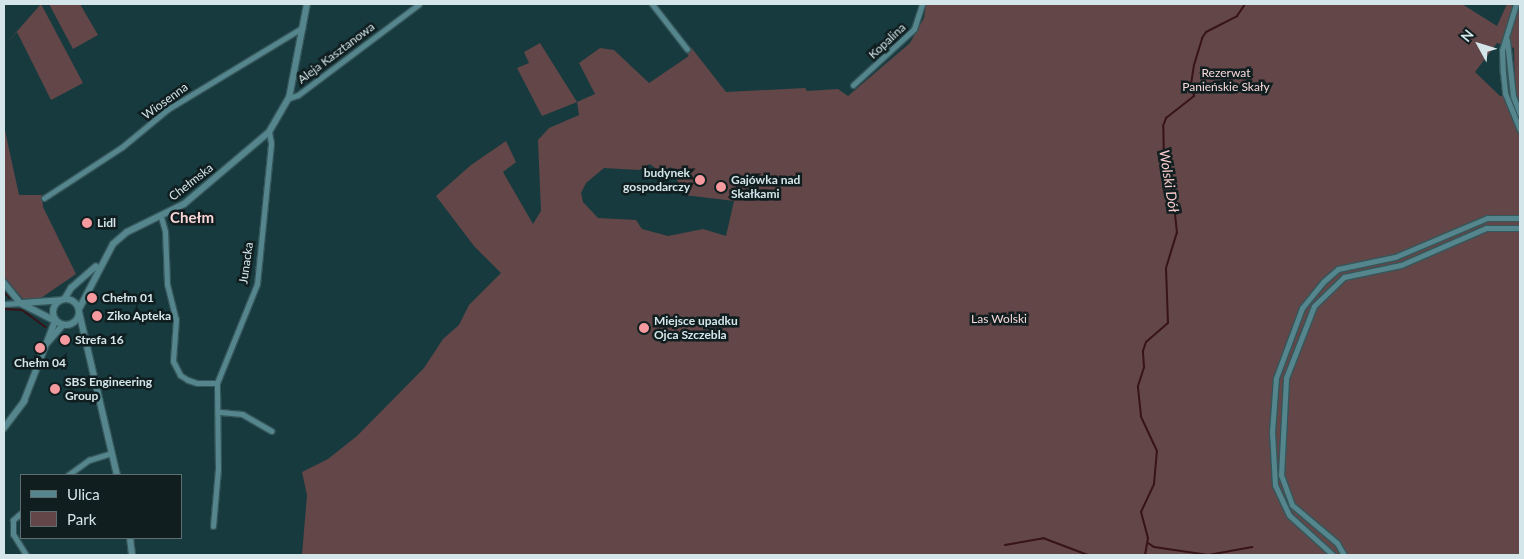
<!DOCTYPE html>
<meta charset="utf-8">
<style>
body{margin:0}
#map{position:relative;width:1524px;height:559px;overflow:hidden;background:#173a3f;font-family:Lato,sans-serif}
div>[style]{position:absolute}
.green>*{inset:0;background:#634647}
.stream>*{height:2px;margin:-1px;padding:0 1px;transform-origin:1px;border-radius:1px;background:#381317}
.roads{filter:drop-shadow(1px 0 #35565a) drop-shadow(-1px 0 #35565a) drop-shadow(0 1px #35565a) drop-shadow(0 -1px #35565a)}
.minor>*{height:5px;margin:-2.5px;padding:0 2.5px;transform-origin:2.5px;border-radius:2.5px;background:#55858d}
.tertiary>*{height:6px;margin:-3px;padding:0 3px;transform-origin:3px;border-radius:3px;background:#55858d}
.tertiary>.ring{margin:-3px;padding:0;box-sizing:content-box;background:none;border:6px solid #55858d;border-radius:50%}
.dots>*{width:14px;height:14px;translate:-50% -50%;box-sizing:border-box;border:2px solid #101e20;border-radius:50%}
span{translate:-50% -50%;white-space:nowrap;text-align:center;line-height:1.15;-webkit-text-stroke:5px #101e20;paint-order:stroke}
.street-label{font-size:12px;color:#d4e6ea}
.park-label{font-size:12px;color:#f8d8d8}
.poi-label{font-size:12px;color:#d4e6ea;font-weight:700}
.right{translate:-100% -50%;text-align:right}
.left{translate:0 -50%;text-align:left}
.water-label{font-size:14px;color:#fdcecf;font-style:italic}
.quarter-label{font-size:15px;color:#f9d5d6;font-weight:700}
.frame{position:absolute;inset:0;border:5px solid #d4e6ea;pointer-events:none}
.legend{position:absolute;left:20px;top:474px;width:162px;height:65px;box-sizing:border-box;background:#101e20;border:1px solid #5e6e71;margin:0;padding:6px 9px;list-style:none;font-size:15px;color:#d4e6ea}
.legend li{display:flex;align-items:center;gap:10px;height:25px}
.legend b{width:25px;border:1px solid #5e6e71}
.north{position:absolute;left:1454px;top:20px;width:50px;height:50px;-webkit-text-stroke:4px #101e20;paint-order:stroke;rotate:309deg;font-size:14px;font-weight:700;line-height:20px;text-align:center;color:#d4e6ea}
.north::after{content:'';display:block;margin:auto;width:18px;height:22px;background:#d4e6ea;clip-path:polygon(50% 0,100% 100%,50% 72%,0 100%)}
</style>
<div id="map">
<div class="green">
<div style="clip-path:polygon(41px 4px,83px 83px,51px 100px,17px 32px,4px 46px)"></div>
<div style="clip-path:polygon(49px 4px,80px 4px,98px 35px,73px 49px)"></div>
<div style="clip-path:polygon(evenodd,926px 4px,1462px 4px,1497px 26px,1507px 4px,1520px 4px,1520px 555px,302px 555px,307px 495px,302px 472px,328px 459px,357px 436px,424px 368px,443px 339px,459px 325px,469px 305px,501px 273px,474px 246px,436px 196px,471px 165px,506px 141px,516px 162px,503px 172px,533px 224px,541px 211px,538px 140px,549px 128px,579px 115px,577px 102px,542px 116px,517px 68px,529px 63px,524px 52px,540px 43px,577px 102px,595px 94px,579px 63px,600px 48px,614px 50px,649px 83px,689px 56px,683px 49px,690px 46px,726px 92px,805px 88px,807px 91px,838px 89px,848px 96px,910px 43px,924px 18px,926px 4px,1497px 43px,1514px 48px,1515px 96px,1500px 96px,1475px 72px,1497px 43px,926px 4px,650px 164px,660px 172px,671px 167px,684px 195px,734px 201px,726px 236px,703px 229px,668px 236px,642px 229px,636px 220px,598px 218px,583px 202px,581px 193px,586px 183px,604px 168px,639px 170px,650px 164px)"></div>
<div style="clip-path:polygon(4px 126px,19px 195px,42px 195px,43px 207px,76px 274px,41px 298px,25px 301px,4px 277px)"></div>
</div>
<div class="stream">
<div style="left:5px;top:293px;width:7px;rotate:45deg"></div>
<div style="left:4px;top:309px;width:18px;rotate:3deg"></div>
<div style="left:22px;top:310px;width:29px;rotate:36deg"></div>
<div style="left:1148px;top:543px;width:7px;rotate:34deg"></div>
<div style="left:1154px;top:547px;width:55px;rotate:8.4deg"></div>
<div style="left:1208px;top:555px;width:45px;rotate:-10.3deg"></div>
<div style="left:1005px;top:545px;width:39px;rotate:-10deg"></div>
<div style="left:1043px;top:538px;width:48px;rotate:20.7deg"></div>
<div style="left:1145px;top:555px;width:17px;rotate:-80deg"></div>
<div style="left:1148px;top:538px;width:27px;rotate:-105deg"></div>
<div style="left:1141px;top:512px;width:31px;rotate:-65deg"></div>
<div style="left:1154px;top:484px;width:33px;rotate:-85deg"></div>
<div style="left:1157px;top:451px;width:38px;rotate:-115deg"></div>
<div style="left:1141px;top:416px;width:30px;rotate:-96deg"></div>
<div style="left:1138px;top:386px;width:20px;rotate:-72deg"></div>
<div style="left:1144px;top:367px;width:16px;rotate:-94deg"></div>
<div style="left:1143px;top:351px;width:9px;rotate:-72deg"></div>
<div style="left:1146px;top:342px;width:29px;rotate:-41deg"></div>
<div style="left:1168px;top:323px;width:55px;rotate:-92.1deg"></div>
<div style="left:1166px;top:268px;width:37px;rotate:-73deg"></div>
<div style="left:1177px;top:233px;width:38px;rotate:-96deg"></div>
<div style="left:1173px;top:195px;width:31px;rotate:-107deg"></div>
<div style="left:1164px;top:165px;width:39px;rotate:-91deg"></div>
<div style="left:1163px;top:126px;width:9px;rotate:-69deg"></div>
<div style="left:1166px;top:118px;width:36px;rotate:-38deg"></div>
<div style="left:1194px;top:96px;width:12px;rotate:-104deg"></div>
<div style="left:1191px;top:84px;width:19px;rotate:-81deg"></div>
<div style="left:1194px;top:65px;width:28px;rotate:-73deg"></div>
<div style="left:1202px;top:38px;width:7px;rotate:-56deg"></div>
<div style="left:1206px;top:32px;width:35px;rotate:-27deg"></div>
<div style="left:1237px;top:16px;width:14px;rotate:-56deg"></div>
</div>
<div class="roads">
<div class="minor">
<div style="left:652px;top:4px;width:57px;rotate:52.1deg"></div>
<div style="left:1516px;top:4px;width:48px;rotate:106.9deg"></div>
<div style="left:1502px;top:50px;width:23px;rotate:88deg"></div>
<div style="left:1503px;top:73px;width:20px;rotate:84deg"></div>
<div style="left:1505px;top:93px;width:40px;rotate:68deg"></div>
<div style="left:1507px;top:40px;width:56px;rotate:83.9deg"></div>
<div style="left:1513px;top:96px;width:19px;rotate:69deg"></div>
<div style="left:853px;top:85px;width:83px;rotate:-42.6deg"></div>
<div style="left:914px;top:29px;width:26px;rotate:-72deg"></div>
<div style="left:289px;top:98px;width:9px;rotate:-18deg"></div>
<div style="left:298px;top:95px;width:151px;rotate:-36.9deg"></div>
<div style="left:44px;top:198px;width:93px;rotate:-33.2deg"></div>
<div style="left:122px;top:147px;width:60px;rotate:-39.6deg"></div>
<div style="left:168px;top:109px;width:157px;rotate:-31.2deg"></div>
<div style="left:161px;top:217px;width:15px;rotate:74deg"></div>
<div style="left:165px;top:231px;width:53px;rotate:87.8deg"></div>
<div style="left:167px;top:284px;width:36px;rotate:76deg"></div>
<div style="left:176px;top:319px;width:42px;rotate:94.1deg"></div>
<div style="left:173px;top:361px;width:16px;rotate:63deg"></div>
<div style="left:180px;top:375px;width:9px;rotate:32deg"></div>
<div style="left:188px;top:380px;width:9px;rotate:18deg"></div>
<div style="left:197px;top:383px;width:20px"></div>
<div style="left:4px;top:304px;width:16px;rotate:-4deg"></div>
<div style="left:220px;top:412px;width:22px;rotate:5deg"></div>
<div style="left:242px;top:414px;width:34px;rotate:30deg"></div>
<div style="left:68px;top:475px;width:26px;rotate:-36deg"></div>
<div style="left:89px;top:460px;width:24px;rotate:-17deg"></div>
<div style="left:21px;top:513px;width:11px;rotate:139deg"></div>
<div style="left:13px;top:520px;width:14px;rotate:90deg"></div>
<div style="left:13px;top:534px;width:25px;rotate:58deg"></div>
<div style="left:213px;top:526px;width:57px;rotate:-85deg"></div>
<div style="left:218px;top:469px;width:86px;rotate:-90.7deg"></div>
<div style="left:217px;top:383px;width:107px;rotate:-68deg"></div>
<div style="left:257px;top:284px;width:142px;rotate:-84.3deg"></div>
<div style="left:271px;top:143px;width:11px;rotate:-100deg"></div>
<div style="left:1333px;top:555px;width:59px;rotate:-137.7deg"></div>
<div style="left:1289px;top:515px;width:33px;rotate:-115deg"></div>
<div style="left:1275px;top:485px;width:53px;rotate:-93.2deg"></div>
<div style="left:1272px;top:432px;width:54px;rotate:-85.8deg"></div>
<div style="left:1276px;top:378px;width:75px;rotate:-69.6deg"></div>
<div style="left:1302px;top:308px;width:33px;rotate:-51deg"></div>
<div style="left:1323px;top:282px;width:20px;rotate:-41deg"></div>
<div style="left:1338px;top:269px;width:58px;rotate:-11.9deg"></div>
<div style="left:1395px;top:257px;width:100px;rotate:-23deg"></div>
<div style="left:1487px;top:218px;width:33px"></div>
<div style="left:1344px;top:555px;width:14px;rotate:-120deg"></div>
<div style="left:1337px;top:543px;width:59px;rotate:-139.8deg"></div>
<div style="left:1292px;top:505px;width:32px;rotate:-110deg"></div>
<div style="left:1281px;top:475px;width:97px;rotate:-87deg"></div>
<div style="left:1286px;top:378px;width:77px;rotate:-68.7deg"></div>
<div style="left:1314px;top:306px;width:42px;rotate:-44deg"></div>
<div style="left:1344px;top:277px;width:58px;rotate:-11.9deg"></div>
<div style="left:1401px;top:265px;width:93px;rotate:-23.5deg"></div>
<div style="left:1486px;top:228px;width:34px"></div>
</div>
<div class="tertiary">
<div style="left:4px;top:283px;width:26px;rotate:51deg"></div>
<div style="left:20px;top:303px;width:38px;rotate:27deg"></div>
<div style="left:65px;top:298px;width:12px;rotate:-59deg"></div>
<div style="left:71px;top:288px;width:33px;rotate:-41deg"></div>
<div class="ring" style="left:53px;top:299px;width:20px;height:20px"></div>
<div style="left:22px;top:303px;width:39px;rotate:-4deg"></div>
<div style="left:79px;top:309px;width:73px;rotate:-62.4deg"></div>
<div style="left:113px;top:244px;width:18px;rotate:-41deg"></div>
<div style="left:127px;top:232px;width:64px;rotate:-26.2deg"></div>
<div style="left:184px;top:204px;width:111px;rotate:-40.3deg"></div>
<div style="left:269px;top:132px;width:39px;rotate:-60deg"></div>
<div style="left:289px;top:98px;width:96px;rotate:-79.2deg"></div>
<div style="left:79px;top:312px;width:167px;rotate:76.9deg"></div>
<div style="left:48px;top:342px;width:21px;rotate:-49deg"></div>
<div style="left:4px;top:428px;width:34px;rotate:-53deg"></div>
<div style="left:24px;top:401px;width:86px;rotate:-68.8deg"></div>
<div style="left:130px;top:538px;width:17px;rotate:83deg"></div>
</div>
</div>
<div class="dots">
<div style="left:700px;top:180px;background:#f59b9f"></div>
<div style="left:721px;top:187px;background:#f59b9f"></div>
<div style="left:87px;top:223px;background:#f59b9f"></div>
<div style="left:92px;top:298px;background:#f59b9f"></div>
<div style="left:97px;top:316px;background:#f59b9f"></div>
<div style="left:644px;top:328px;background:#f59b9f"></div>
<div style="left:65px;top:340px;background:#f59b9f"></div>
<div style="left:40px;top:348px;background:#f59b9f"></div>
<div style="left:55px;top:389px;background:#f59b9f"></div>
</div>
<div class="street-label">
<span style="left:887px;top:41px;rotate:-43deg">Kopalina</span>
<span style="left:336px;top:53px;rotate:-37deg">Aleja Kasztanowa</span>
<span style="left:165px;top:101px;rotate:-36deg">Wiosenna</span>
<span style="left:191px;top:182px;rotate:-38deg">Chełmska</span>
<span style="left:246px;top:263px;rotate:-82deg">Junacka</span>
</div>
<div class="park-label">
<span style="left:1226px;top:80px">Rezerwat<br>Panieńskie Skały</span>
<span style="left:999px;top:319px">Las Wolski</span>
</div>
<div class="poi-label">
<span class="right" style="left:690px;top:180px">budynek<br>gospodarczy</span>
<span class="left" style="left:731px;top:187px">Gajówka nad<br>Skałkami</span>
<span class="left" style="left:97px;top:223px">Lidl</span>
<span class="left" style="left:102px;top:298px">Chełm 01</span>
<span class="left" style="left:107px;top:316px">Ziko Apteka</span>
<span class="left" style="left:654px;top:328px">Miejsce upadku<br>Ojca Szczebla</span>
<span class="left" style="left:75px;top:340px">Strefa 16</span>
<span style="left:40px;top:363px">Chełm 04</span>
<span class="left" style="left:65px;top:389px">SBS Engineering<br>Group</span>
</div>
<div class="water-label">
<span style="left:1169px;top:181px;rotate:81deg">Wolski Dół</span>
</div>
<div class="quarter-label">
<span style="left:192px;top:218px">Chełm</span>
</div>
<div class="frame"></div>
<ul class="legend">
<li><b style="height:6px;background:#55858d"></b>Ulica</li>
<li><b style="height:14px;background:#634647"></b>Park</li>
</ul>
<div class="north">N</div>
</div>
